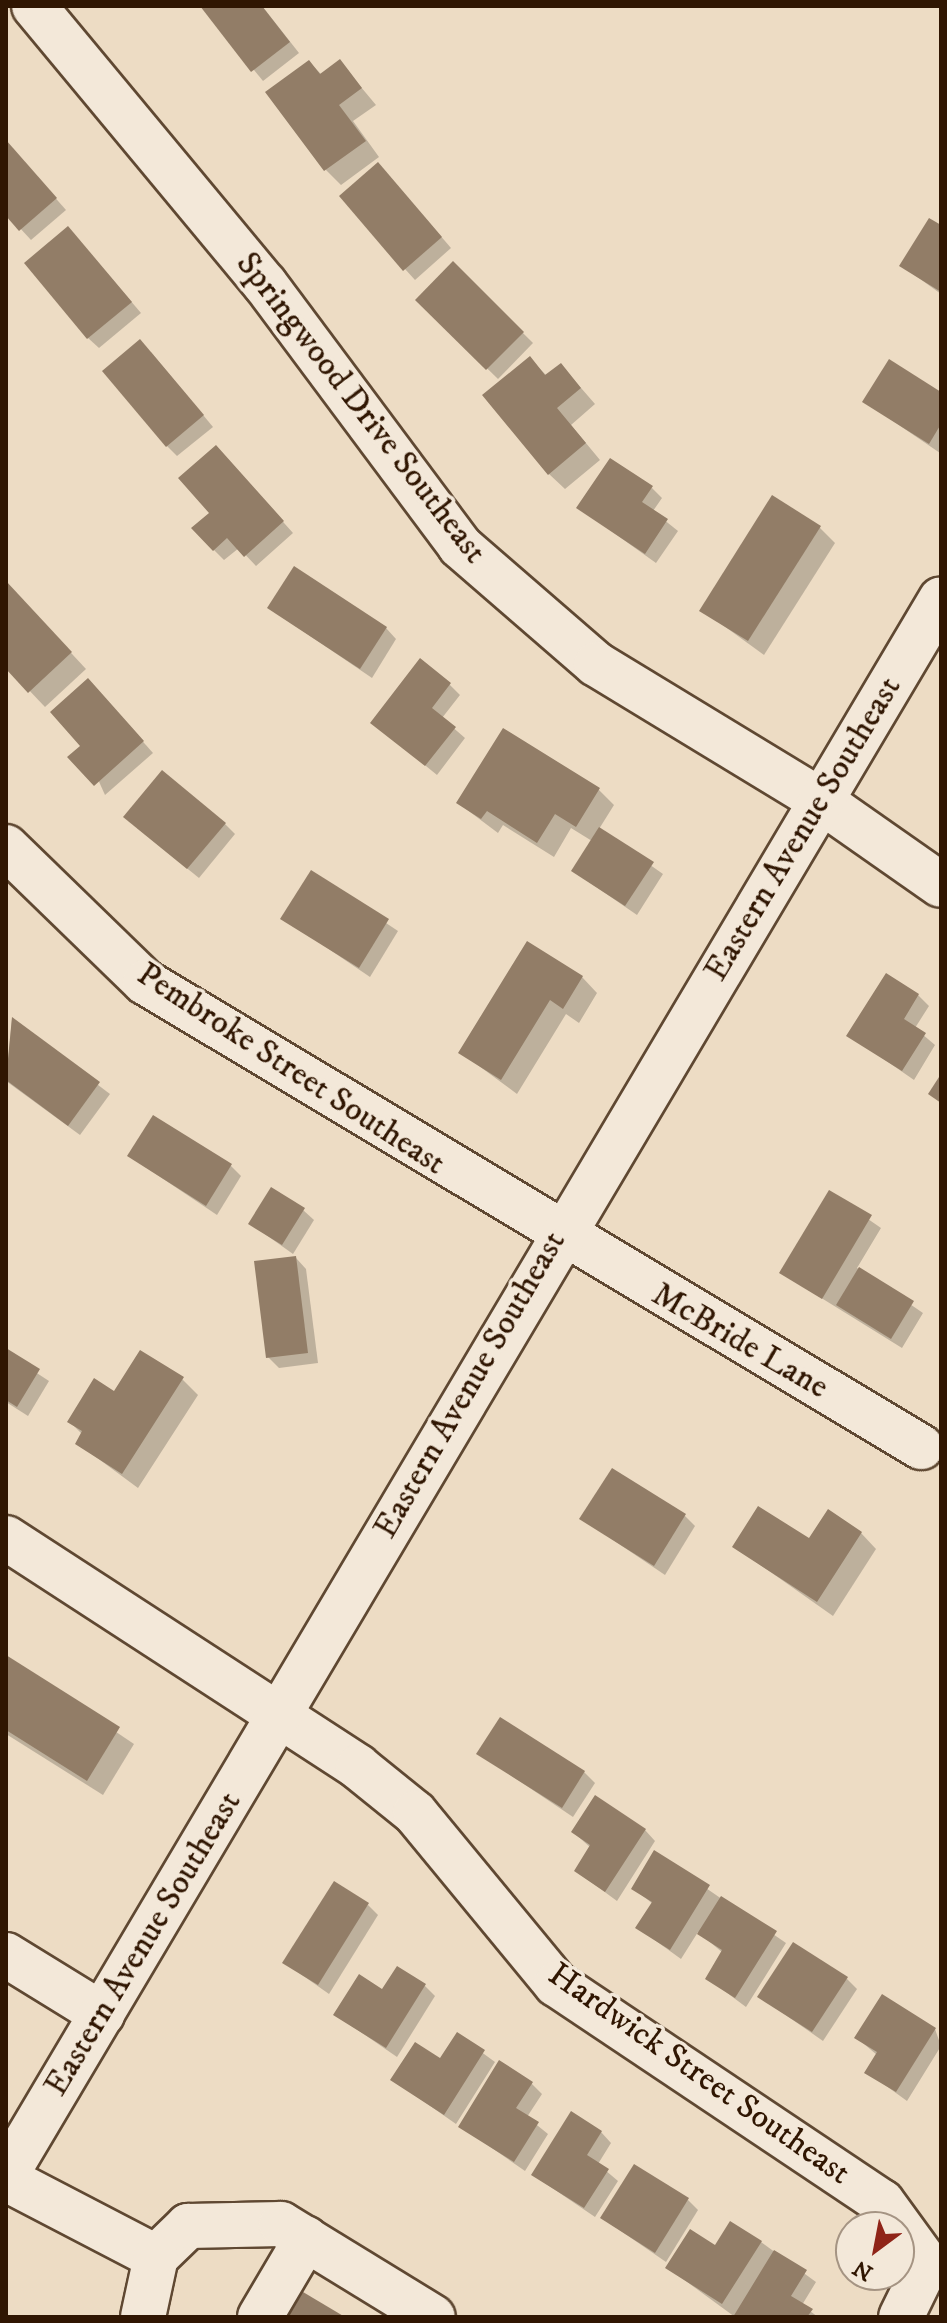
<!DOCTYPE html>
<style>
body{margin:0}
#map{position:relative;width:947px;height:2323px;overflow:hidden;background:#eddcc4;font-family:"IM FELL DW Pica",serif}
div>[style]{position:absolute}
.shadow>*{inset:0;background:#0003}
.building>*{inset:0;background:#927d67}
.roads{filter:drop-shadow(2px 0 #5f4832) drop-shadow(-2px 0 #5f4832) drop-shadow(0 2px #5f4832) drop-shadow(0 -2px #5f4832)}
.minor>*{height:44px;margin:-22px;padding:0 22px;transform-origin:22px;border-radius:22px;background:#f3e8d9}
span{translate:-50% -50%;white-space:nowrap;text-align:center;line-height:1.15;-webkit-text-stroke:7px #f3e8d9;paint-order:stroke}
.street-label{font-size:34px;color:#301602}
.frame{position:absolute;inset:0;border:8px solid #301602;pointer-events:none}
.north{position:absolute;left:835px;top:2211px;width:80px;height:80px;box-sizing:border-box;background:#f3e8d9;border:2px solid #a59483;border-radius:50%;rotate:212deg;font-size:22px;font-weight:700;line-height:32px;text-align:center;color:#301602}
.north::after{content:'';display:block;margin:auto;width:28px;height:36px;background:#8f2418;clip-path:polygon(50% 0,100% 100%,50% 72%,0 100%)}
</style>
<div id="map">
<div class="shadow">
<div style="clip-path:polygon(202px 6px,262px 6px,299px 53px,263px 81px)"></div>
<div style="clip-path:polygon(309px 62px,322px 75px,340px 62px,376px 105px,353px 121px,379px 157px,341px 185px,326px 170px)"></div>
<div style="clip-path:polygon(6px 142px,66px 210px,31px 240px,6px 213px)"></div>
<div style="clip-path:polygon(389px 176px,451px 248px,415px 280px,405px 269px)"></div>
<div style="clip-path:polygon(941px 228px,941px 294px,902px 266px)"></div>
<div style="clip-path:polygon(78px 239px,141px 313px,99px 348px,88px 338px)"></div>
<div style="clip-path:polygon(453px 264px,533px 343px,498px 379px,417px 300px)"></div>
<div style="clip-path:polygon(151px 352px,213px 427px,177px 456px,167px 446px)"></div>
<div style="clip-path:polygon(530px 359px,547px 376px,561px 365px,595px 404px,571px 425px,600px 460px,565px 489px,549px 474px)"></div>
<div style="clip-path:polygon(941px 394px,940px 453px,865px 402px)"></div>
<div style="clip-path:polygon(226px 458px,293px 533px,256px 566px,239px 548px,224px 560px,214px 550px,211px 513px)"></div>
<div style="clip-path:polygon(652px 488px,662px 498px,653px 511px,678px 531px,656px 563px,579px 508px)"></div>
<div style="clip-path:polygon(819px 527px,835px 543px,764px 655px,702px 610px)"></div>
<div style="clip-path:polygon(6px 583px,86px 669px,45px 707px,6px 666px)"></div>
<div style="clip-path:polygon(269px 608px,386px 628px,396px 639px,372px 678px)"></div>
<div style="clip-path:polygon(449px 684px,460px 695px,442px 718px,465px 738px,437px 775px,372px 722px)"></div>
<div style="clip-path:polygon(98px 691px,153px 753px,105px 795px,83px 746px)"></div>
<div style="clip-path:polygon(599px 790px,614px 805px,599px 829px,663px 874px,637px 915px,573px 871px,592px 841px,571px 828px,554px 857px,503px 825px,498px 833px,458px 803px)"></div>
<div style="clip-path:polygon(225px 824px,235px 834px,199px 878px,137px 828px)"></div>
<div style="clip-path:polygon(311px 873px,398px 931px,370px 977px,283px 918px)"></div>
<div style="clip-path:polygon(582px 977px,597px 993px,579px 1023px,566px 1014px,517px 1094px,460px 1052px)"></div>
<div style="clip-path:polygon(918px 995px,929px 1006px,915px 1028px,935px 1045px,914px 1080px,849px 1035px)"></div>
<div style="clip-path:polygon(12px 1020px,110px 1094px,80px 1135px,6px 1081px)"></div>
<div style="clip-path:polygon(129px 1156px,231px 1166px,241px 1176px,217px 1215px)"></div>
<div style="clip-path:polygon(829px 1192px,881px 1228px,857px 1268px,923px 1313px,902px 1348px,781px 1273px)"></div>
<div style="clip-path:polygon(303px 1210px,314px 1220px,293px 1254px,251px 1224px)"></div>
<div style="clip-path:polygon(296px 1258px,306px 1269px,318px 1363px,279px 1368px,268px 1357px)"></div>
<div style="clip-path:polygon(6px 1353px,49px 1381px,28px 1416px,6px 1402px)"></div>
<div style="clip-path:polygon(182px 1379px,198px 1395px,138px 1488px,77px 1443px,83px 1435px,69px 1421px,115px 1394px)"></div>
<div style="clip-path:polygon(685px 1516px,695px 1526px,665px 1575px,582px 1519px)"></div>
<div style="clip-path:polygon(861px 1533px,876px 1549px,833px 1616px,735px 1547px)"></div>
<div style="clip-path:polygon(6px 1658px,134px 1744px,103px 1795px,6px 1734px)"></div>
<div style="clip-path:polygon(479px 1754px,584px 1772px,595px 1783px,573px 1817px)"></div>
<div style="clip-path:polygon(645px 1830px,655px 1841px,617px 1901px,576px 1871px,591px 1848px,573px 1832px)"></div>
<div style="clip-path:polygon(655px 1853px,786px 1943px,746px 2007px,707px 1978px,723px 1953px,698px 1932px,681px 1959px,638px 1928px,653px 1904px,633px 1888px)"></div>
<div style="clip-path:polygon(368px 1905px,378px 1915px,329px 1994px,285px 1963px)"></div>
<div style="clip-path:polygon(847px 1979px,857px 1989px,823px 2041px,760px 1997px)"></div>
<div style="clip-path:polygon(425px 1986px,435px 1996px,397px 2057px,336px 2015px,383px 1992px)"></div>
<div style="clip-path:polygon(935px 2029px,941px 2046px,907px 2101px,867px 2072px,877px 2055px,857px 2038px)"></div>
<div style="clip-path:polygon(458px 2035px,495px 2062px,456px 2124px,393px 2080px,441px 2061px)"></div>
<div style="clip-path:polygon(531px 2083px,542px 2094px,527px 2117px,548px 2134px,525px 2171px,460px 2126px)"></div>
<div style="clip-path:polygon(601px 2132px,611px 2143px,598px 2164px,618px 2181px,595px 2217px,533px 2175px)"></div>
<div style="clip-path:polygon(688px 2200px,698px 2210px,666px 2262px,602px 2218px)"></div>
<div style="clip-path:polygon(761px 2242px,816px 2282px,802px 2305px,818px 2317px,735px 2317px,668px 2268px,716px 2248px)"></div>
</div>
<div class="building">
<div style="clip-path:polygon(200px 6px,262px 6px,290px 42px,251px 72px)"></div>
<div style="clip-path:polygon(340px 59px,362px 88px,339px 105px,366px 141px,324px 171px,265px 92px,309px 60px,320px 74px)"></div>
<div style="clip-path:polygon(6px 140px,57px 198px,19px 231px,6px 216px)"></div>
<div style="clip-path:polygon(378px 162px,442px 237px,403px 271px,339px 196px)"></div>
<div style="clip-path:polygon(929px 218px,941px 225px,941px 292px,899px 266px)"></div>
<div style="clip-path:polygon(68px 226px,132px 302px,87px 339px,24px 263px)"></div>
<div style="clip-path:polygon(453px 261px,524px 332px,486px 370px,415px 300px)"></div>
<div style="clip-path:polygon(140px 339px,204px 415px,166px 447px,102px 371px)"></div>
<div style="clip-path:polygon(530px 356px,545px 375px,561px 363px,581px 388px,557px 408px,586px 443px,548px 475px,482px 395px)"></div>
<div style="clip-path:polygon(889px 359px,941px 392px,941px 424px,929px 444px,862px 402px)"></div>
<div style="clip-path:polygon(216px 445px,284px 521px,244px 557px,227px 538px,213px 551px,191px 528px,209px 513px,178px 478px)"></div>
<div style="clip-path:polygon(610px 458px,653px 486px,642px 502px,668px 519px,645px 554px,576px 508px)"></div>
<div style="clip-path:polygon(772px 495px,821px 526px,748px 641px,699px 611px)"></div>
<div style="clip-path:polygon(294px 566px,387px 627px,360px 669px,267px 608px)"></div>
<div style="clip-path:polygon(6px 581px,72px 652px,28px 693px,6px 669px)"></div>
<div style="clip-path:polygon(420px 658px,451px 683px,432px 708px,456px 727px,425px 766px,370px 723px)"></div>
<div style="clip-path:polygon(88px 678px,144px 741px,94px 786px,67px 757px,80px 746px,50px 712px)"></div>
<div style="clip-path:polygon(503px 728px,600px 788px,576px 827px,555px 814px,537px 843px,487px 811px,481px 819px,456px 803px)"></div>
<div style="clip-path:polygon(162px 770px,226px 823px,187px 869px,123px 817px)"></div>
<div style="clip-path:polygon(599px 827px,654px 862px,625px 906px,571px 871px)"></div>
<div style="clip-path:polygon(311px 870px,389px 919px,359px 968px,280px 919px)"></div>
<div style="clip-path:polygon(527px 941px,583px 976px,563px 1009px,550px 1000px,501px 1080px,458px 1053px)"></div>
<div style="clip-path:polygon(886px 973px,919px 994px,904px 1019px,926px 1033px,902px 1071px,846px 1036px)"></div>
<div style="clip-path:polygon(12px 1017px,100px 1082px,68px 1126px,6px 1080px)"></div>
<div style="clip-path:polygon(941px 1074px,941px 1103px,928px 1094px)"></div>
<div style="clip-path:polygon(153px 1115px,232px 1164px,206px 1206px,127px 1156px)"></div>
<div style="clip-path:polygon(271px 1187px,305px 1208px,282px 1245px,248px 1224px)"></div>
<div style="clip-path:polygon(829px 1190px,872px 1215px,822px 1299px,779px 1273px)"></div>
<div style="clip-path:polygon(296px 1256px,308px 1353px,266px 1358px,254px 1261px)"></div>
<div style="clip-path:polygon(859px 1267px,914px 1301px,891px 1339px,836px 1305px)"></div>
<div style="clip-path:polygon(6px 1348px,40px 1369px,17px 1407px,6px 1400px)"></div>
<div style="clip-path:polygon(140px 1350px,184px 1377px,122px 1474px,75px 1444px,82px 1431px,67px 1422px,94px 1378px,114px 1391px)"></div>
<div style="clip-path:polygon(612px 1468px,686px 1514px,654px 1566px,579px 1519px)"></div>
<div style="clip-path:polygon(758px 1506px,809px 1538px,828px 1509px,862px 1532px,817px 1602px,732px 1547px)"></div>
<div style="clip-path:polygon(6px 1655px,120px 1727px,87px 1781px,6px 1730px)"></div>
<div style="clip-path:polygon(500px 1717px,585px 1771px,562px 1808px,476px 1754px)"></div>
<div style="clip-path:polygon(595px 1795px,646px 1829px,605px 1892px,574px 1871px,590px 1845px,571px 1832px)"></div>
<div style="clip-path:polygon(654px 1850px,710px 1885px,670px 1950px,635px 1928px,652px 1902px,631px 1889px)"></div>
<div style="clip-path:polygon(334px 1881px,369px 1903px,318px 1985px,282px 1963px)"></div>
<div style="clip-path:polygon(721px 1896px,777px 1931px,735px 1998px,705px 1979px,722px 1950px,697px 1934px)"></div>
<div style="clip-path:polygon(793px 1942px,848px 1977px,812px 2032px,757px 1997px)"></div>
<div style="clip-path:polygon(397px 1966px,426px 1984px,386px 2048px,333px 2015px,359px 1974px,382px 1989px)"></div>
<div style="clip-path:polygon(882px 1994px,936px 2028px,896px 2092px,864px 2073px,877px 2052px,854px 2038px)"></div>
<div style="clip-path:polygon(457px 2032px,485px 2050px,444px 2115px,390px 2080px,415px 2042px,440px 2058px)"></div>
<div style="clip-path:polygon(499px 2060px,533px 2082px,516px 2108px,539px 2122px,514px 2162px,458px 2127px)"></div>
<div style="clip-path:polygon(571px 2111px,602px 2131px,587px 2155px,609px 2169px,584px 2208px,531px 2175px)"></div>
<div style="clip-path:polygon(634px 2164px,689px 2198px,655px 2253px,600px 2218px)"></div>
<div style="clip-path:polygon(730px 2221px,762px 2241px,722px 2304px,665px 2268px,690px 2229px,715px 2245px)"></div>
<div style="clip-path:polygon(774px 2250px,807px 2270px,791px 2296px,813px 2309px,807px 2317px,733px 2317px)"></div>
<div style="clip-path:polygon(303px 2292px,345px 2317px,288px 2317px)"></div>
</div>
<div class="roads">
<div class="minor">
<div style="left:34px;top:6px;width:361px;rotate:50.3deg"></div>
<div style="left:265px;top:284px;width:327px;rotate:53.3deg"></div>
<div style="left:460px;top:546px;width:180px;rotate:40.9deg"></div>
<div style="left:596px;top:664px;width:263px;rotate:31.3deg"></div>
<div style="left:821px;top:801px;width:146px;rotate:35deg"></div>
<div style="left:6px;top:847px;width:194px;rotate:44.2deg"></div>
<div style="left:145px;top:982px;width:905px;rotate:30.93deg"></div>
<div style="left:6px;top:1538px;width:420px;rotate:33deg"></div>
<div style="left:358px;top:1767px;width:73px;rotate:38.9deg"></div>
<div style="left:415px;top:1813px;width:222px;rotate:50.5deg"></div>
<div style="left:556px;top:1984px;width:392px;rotate:33.8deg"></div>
<div style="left:882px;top:2202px;width:77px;rotate:54deg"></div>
<div style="left:927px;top:2264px;width:59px;rotate:116.1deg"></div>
<div style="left:6px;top:1955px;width:113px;rotate:31.6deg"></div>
<div style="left:6px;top:2175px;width:1832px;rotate:-59.32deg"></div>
<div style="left:6px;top:2179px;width:169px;rotate:27.5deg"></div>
<div style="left:156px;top:2257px;width:45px;rotate:-44.1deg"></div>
<div style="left:188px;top:2226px;width:93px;rotate:-1.2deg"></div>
<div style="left:281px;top:2224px;width:178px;rotate:31.5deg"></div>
<div style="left:143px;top:2317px;width:61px;rotate:-77.8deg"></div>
<div style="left:260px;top:2317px;width:91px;rotate:-59.5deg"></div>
</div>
</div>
<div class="street-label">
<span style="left:361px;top:408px;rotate:52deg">Springwood Drive Southeast</span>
<span style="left:803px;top:829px;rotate:-59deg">Eastern Avenue Southeast</span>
<span style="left:291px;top:1069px;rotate:33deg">Pembroke Street Southeast</span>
<span style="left:740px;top:1341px;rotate:30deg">McBride Lane</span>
<span style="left:470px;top:1385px;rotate:-60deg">Eastern Avenue Southeast</span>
<span style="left:143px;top:1944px;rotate:-59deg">Eastern Avenue Southeast</span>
<span style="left:699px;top:2074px;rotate:35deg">Hardwick Street Southeast</span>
</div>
<div class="frame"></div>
<div class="north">N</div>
</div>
